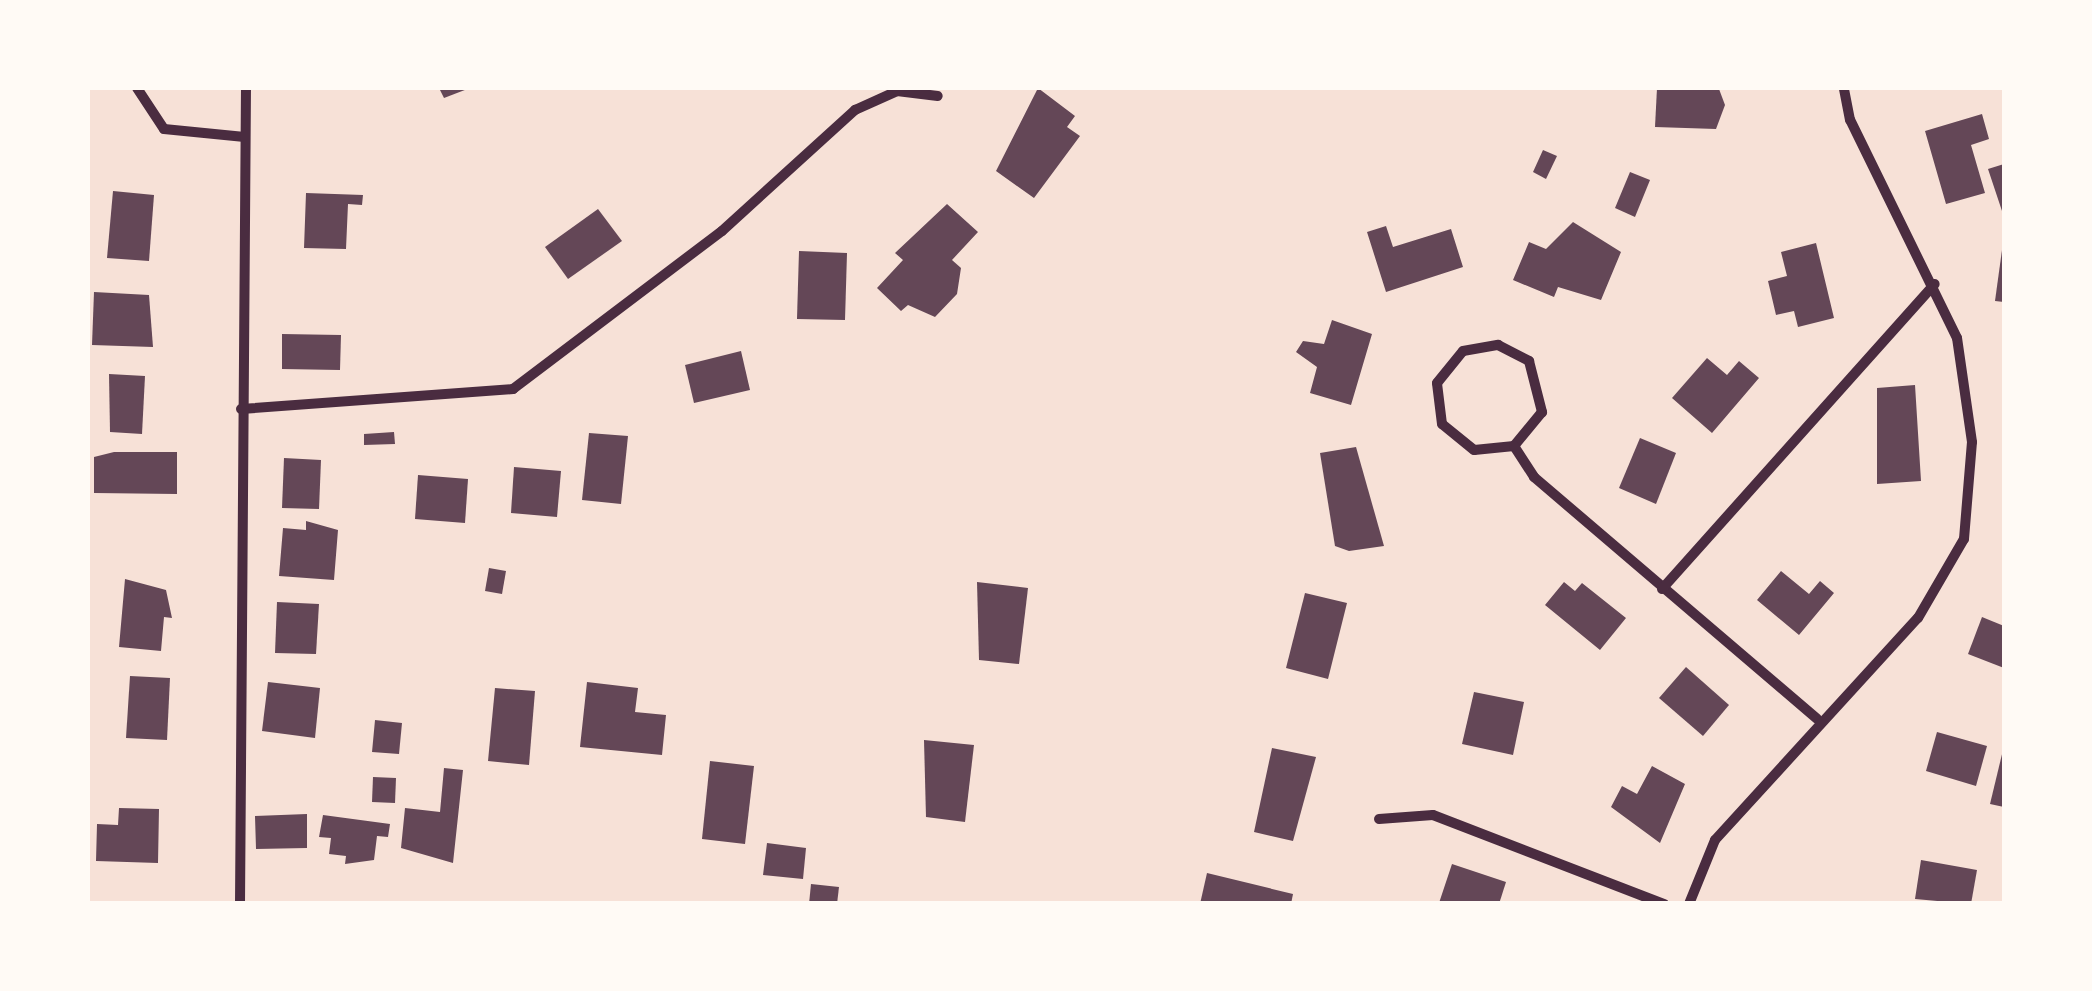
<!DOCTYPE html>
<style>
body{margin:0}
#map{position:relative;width:2092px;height:991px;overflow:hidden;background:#f7e1d7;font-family:"Zilla Slab",serif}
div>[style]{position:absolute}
.building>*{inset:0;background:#644757}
.minor>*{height:10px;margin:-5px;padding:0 5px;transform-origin:5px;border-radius:5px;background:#4a2c40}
span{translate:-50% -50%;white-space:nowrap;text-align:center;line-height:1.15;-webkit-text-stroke:10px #fffaf5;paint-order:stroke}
.frame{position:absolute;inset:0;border:90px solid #fffaf5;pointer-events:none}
</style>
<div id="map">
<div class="building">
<div style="clip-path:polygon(439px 88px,470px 88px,444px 98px)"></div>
<div style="clip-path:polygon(1038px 88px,1075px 116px,1067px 127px,1080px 136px,1034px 198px,996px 171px)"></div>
<div style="clip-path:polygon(1657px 88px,1719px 89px,1725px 105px,1716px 129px,1655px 127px)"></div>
<div style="clip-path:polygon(1982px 114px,1989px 139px,1971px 145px,1985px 193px,1946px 204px,1925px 131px)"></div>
<div style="clip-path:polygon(1543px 150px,1557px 156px,1546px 179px,1533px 172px)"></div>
<div style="clip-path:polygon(2004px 164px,2004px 217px,1988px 169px)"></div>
<div style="clip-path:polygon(1630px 172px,1650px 180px,1635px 217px,1615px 208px)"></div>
<div style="clip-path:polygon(113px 191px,154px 195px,149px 261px,107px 258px)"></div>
<div style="clip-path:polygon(306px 193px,363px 195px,362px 205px,348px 204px,346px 249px,304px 248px)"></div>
<div style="clip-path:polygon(947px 204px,978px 232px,952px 260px,961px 268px,957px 294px,935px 317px,908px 305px,901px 311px,877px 288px,903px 260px,895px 253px)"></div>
<div style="clip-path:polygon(598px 209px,622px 241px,568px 279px,545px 247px)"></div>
<div style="clip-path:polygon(1573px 222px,1621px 252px,1601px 300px,1558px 287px,1554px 297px,1513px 280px,1529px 242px,1546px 249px)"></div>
<div style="clip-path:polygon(1386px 226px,1393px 247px,1451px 229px,1463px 267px,1386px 292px,1367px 232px)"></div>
<div style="clip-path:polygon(1816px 243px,1834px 318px,1798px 327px,1794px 311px,1776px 315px,1768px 281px,1787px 276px,1781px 252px)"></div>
<div style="clip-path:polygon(2002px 250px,2004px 250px,2004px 302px,1995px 301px)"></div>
<div style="clip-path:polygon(799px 251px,847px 253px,845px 320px,797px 319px)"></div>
<div style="clip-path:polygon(94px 292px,149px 295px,153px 347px,92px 345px)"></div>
<div style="clip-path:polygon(1332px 320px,1372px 334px,1351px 405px,1310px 393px,1317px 367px,1296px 352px,1303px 341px,1324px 344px)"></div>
<div style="clip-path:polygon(282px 334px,341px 335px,340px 370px,282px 369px)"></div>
<div style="clip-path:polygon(741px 351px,750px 390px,694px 403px,685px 365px)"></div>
<div style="clip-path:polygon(1707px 358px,1727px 375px,1739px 361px,1759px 378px,1712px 433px,1672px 398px)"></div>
<div style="clip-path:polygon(109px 374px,145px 376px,142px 434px,110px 432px)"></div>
<div style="clip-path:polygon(1915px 385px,1921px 481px,1877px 484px,1877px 388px)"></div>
<div style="clip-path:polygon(394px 432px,395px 444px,364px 445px,364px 434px)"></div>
<div style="clip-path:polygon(589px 433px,628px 436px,621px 504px,582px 500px)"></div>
<div style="clip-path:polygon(1640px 438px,1676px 453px,1656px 504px,1619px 488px)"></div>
<div style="clip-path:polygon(1356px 447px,1384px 546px,1349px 551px,1335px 546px,1320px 453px)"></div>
<div style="clip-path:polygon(114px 452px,177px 452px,177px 494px,94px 493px,94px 457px)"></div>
<div style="clip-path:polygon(284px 458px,321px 460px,319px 509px,282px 508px)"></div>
<div style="clip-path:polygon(514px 467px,561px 471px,557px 517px,511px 513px)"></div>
<div style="clip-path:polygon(418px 475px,468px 479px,465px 523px,415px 519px)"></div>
<div style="clip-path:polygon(306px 521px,338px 530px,334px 580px,279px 576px,283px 528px,306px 530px)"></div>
<div style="clip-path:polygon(489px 568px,506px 571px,502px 594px,485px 591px)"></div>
<div style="clip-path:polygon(1781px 571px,1809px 594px,1820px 581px,1834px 593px,1799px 635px,1757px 600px)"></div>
<div style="clip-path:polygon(125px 579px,166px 590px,172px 618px,164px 617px,161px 651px,119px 647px)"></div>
<div style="clip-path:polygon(977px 582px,1028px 588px,1019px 664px,979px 660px)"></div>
<div style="clip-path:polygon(1564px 582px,1575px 591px,1582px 583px,1626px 618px,1600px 650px,1545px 605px)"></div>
<div style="clip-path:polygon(1305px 593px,1347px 603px,1328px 679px,1286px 668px)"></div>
<div style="clip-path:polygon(277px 602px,319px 604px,316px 654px,275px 653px)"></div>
<div style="clip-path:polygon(1982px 617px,2004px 626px,2004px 668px,1968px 654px)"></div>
<div style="clip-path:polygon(1686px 667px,1729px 705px,1703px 736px,1659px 698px)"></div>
<div style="clip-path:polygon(130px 676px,170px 678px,167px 740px,126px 738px)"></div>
<div style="clip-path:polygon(268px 682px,320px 688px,315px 738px,262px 731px)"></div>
<div style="clip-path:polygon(587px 682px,638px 688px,635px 712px,666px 715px,662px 755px,580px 747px)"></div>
<div style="clip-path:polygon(495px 688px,535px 691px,529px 765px,488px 761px)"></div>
<div style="clip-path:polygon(1474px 692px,1524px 702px,1513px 755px,1462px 744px)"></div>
<div style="clip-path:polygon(375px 720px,402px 723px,399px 754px,372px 752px)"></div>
<div style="clip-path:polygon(1937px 732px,1987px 746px,1976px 786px,1926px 771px)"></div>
<div style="clip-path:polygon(924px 740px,974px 745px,965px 822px,926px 817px)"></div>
<div style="clip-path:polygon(1272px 748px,1316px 757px,1293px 841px,1254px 832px)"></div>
<div style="clip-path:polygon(2003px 750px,2004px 750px,2004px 807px,1990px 804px)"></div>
<div style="clip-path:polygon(710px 761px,754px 766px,745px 844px,702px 839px)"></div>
<div style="clip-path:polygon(1652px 766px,1685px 784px,1660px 843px,1611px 807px,1622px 786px,1637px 794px)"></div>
<div style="clip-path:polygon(444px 768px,463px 770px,453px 863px,401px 848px,405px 808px,440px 812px)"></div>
<div style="clip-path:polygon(373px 777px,396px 778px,395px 803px,372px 802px)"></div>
<div style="clip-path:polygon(119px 808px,159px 809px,158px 863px,96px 861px,97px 824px,118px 825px)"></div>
<div style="clip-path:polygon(307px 814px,307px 848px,256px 849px,255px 816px)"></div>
<div style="clip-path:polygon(323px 815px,390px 824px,388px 837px,377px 836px,374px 860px,345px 864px,346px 856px,329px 854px,331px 838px,319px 837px)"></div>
<div style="clip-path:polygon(767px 843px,806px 848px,803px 879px,763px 875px)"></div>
<div style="clip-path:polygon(1921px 860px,1977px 870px,1971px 904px,1915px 899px)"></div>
<div style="clip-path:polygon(1452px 864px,1506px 882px,1499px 904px,1439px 903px)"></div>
<div style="clip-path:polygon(1207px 873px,1293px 894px,1291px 904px,1200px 904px)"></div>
<div style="clip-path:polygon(811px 884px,839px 887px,837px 904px,809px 904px)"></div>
</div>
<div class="minor">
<div style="left:137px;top:88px;width:49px;rotate:56.6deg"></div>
<div style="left:164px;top:129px;width:81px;rotate:5.6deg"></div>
<div style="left:241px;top:409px;width:273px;rotate:-4.2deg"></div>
<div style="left:513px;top:389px;width:262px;rotate:-37.1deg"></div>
<div style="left:722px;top:231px;width:180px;rotate:-42.3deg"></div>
<div style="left:855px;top:110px;width:46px;rotate:-24.3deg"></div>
<div style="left:897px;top:91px;width:41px;rotate:7deg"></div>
<div style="left:1514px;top:446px;width:40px;rotate:174.3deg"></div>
<div style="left:1474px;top:450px;width:41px;rotate:-140.9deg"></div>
<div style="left:1442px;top:424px;width:41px;rotate:-97deg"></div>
<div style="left:1437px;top:383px;width:41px;rotate:-50.9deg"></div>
<div style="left:1463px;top:351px;width:36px;rotate:-10deg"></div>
<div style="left:1498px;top:345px;width:35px;rotate:27deg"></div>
<div style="left:1529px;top:361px;width:53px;rotate:75.7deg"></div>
<div style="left:1542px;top:412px;width:44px;rotate:129.5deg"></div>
<div style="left:1514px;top:446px;width:37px;rotate:57deg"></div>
<div style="left:1534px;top:477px;width:372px;rotate:40.5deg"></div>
<div style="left:1662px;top:589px;width:409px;rotate:-48.2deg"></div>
<div style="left:1379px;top:819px;width:54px;rotate:-4.2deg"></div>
<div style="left:1433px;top:815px;width:248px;rotate:21.1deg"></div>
<div style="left:240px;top:904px;width:816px;rotate:-89.58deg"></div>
<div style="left:1689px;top:904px;width:69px;rotate:-67.9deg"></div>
<div style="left:1715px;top:840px;width:301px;rotate:-47.6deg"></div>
<div style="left:1918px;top:618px;width:91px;rotate:-59.8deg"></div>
<div style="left:1964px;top:539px;width:97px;rotate:-85.3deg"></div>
<div style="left:1972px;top:442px;width:105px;rotate:-98.2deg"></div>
<div style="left:1957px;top:338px;width:243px;rotate:-116.1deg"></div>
<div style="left:1850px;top:120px;width:33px;rotate:-101deg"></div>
</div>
<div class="frame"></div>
</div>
